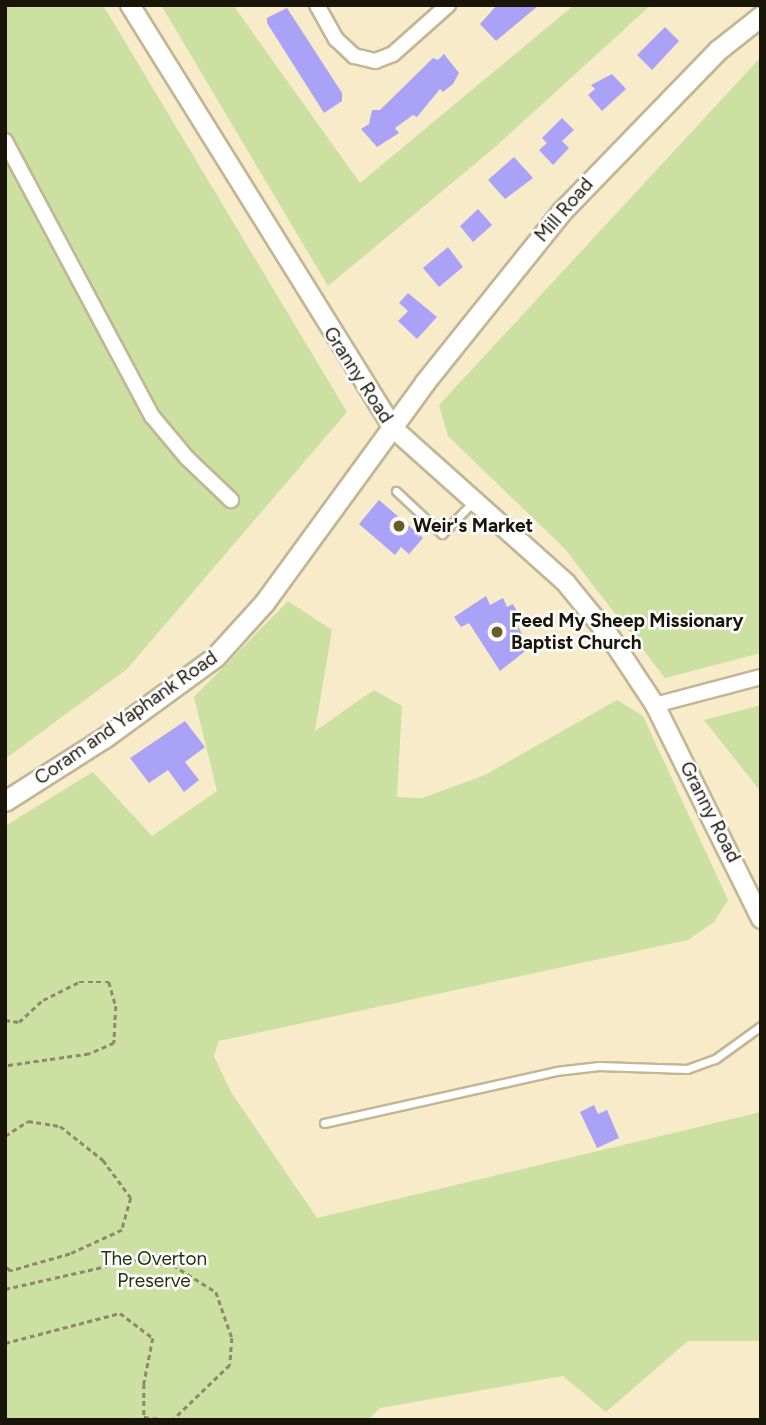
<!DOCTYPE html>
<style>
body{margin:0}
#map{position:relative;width:766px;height:1425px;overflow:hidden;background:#f8ebc9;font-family:Figtree,sans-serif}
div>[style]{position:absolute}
.green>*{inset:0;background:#cce1a1}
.building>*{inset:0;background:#aaa2f6}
.path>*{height:2.5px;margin-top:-1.25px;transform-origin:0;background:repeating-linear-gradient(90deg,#918770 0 5px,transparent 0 8.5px)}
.roads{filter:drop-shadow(2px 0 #c2b695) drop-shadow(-2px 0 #c2b695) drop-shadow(0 2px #c2b695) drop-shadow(0 -2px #c2b695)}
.service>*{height:7px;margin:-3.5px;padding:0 3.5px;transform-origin:3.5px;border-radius:3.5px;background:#fff}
.minor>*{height:14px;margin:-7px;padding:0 7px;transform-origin:7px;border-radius:7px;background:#fff}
.tertiary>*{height:18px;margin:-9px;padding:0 9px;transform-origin:9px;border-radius:9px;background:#fff}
.secondary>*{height:19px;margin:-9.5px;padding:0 9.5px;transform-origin:9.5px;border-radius:9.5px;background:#fff}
.dots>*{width:19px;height:19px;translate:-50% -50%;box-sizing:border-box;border:4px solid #fff;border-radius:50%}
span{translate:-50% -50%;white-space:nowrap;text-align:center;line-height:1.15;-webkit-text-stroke:5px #fff;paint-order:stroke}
.street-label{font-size:19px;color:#1a1509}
.poi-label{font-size:19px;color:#1a1509;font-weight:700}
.left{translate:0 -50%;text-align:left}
.park-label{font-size:19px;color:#27320c}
.frame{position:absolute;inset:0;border:7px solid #1a1509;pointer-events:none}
</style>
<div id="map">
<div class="green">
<div style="clip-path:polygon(5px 5px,103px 5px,347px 412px,127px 669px,5px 759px)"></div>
<div style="clip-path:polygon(161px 5px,233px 5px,360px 183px,574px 5px,651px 5px,494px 148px,328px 286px)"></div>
<div style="clip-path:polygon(761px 57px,761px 653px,665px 678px,565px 549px,448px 436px,439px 405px)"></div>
<div style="clip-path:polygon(288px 601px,332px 630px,315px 731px,374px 690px,402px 706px,397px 797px,422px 798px,485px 775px,617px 700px,643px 716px,728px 900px,714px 922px,688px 940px,219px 1041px,214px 1056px,231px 1092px,317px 1218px,761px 1112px,761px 1341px,688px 1341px,606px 1412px,563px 1376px,380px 1408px,368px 1420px,5px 1420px,5px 826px,93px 772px,152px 836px,217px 791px,194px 697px)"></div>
<div style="clip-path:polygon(761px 705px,761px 792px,704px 720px)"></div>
</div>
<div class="building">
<div style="clip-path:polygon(497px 5px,539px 5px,496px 41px,480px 24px)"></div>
<div style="clip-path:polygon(287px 8px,342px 93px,342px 101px,324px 113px,267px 23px,267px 18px)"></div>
<div style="clip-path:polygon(665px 27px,679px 41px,652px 70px,637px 55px)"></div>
<div style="clip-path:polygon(444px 54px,459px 73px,453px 84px,443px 92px,440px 89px,417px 117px,413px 115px,395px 128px,399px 133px,377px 147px,361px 129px,369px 124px,372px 110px,380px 110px,433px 58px,438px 60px)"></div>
<div style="clip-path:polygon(612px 74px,626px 89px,602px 111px,588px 95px,595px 89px,591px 85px)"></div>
<div style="clip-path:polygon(562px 118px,574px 130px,562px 141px,569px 148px,553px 165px,539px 150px,547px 143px,542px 138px)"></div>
<div style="clip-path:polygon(514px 157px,533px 178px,505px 199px,488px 180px)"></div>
<div style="clip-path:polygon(478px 209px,492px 225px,473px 242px,460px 226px)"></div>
<div style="clip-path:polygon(448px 247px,463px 267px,439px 287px,423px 268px)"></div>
<div style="clip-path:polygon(408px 293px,437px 317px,417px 339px,398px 321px,408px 311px,399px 303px)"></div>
<div style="clip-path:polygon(379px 500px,423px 538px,409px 554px,401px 547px,395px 555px,359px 524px)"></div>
<div style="clip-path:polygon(486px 596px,490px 605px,503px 598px,507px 607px,513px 604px,519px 615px,514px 618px,529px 648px,500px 671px,469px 623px,461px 627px,454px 617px)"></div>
<div style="clip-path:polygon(185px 721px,205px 747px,185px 762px,199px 780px,184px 792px,168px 770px,149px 783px,130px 758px)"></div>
<div style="clip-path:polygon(594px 1105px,598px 1114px,607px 1110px,619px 1138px,597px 1148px,580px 1112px)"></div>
</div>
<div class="path">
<div style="left:5px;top:1020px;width:14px;rotate:8deg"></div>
<div style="left:19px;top:1022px;width:33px;rotate:-43deg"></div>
<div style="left:43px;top:1000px;width:40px;rotate:-26.6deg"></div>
<div style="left:79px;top:982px;width:30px"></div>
<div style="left:109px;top:982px;width:25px;rotate:74deg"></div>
<div style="left:116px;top:1006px;width:37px;rotate:93deg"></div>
<div style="left:114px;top:1043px;width:27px;rotate:156deg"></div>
<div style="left:89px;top:1054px;width:85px;rotate:171.9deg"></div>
<div style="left:5px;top:1136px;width:27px;rotate:-33deg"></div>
<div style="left:28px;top:1121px;width:32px;rotate:9deg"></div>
<div style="left:60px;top:1126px;width:55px;rotate:38.3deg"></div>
<div style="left:103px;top:1160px;width:47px;rotate:53.6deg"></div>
<div style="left:131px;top:1198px;width:33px;rotate:106deg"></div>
<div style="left:122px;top:1230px;width:57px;rotate:155.2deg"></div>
<div style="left:70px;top:1254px;width:62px;rotate:164.2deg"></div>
<div style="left:10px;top:1271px;width:7px;rotate:-135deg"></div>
<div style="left:5px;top:1289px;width:132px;rotate:-12.7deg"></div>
<div style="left:134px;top:1260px;width:39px;rotate:7deg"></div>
<div style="left:173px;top:1265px;width:51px;rotate:32.1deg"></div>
<div style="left:216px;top:1292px;width:49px;rotate:70.8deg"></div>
<div style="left:232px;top:1338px;width:27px;rotate:94deg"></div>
<div style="left:230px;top:1365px;width:79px;rotate:136deg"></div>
<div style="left:5px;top:1343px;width:119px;rotate:-14.6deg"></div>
<div style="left:120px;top:1313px;width:41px;rotate:37.1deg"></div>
<div style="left:153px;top:1338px;width:47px;rotate:101.1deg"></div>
<div style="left:144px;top:1384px;width:33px;rotate:90deg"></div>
<div style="left:144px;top:1417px;width:26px;rotate:7deg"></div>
</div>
<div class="roads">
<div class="service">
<div style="left:396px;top:491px;width:63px;rotate:43.1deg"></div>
<div style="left:442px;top:534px;width:45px;rotate:-45.9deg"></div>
<div style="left:324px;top:1123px;width:238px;rotate:-12.6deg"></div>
<div style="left:556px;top:1071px;width:43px;rotate:-6.6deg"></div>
<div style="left:599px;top:1066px;width:88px;rotate:2deg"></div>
<div style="left:687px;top:1069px;width:30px;rotate:-20deg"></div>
<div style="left:715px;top:1059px;width:57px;rotate:-35.7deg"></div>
</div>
<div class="minor">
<div style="left:317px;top:5px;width:39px;rotate:61deg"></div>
<div style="left:336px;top:39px;width:25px;rotate:43deg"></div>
<div style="left:354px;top:56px;width:22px;rotate:13deg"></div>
<div style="left:375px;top:61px;width:19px;rotate:-21deg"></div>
<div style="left:393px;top:54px;width:74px;rotate:-41.7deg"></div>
<div style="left:5px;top:141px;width:312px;rotate:61.9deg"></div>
<div style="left:152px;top:416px;width:55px;rotate:50.2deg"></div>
<div style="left:187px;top:458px;width:61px;rotate:43.7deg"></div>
<div style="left:655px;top:705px;width:110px;rotate:-14.8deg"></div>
</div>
<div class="tertiary">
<div style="left:130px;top:5px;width:499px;rotate:58.1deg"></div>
<div style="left:394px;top:429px;width:231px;rotate:41.8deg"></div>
<div style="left:566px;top:583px;width:70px;rotate:50.8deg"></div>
<div style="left:610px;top:637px;width:82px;rotate:56.5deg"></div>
<div style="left:655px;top:705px;width:239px;rotate:63.6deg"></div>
</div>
<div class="secondary">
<div style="left:5px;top:801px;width:117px;rotate:-32.5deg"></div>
<div style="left:104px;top:738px;width:137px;rotate:-36.1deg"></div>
<div style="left:215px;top:657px;width:73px;rotate:-47.8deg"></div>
<div style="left:264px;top:603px;width:273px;rotate:-53.9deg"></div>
<div style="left:425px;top:382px;width:218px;rotate:-51.3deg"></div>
<div style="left:561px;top:212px;width:226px;rotate:-45.9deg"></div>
<div style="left:718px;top:50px;width:55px;rotate:-38.3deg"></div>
</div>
</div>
<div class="dots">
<div style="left:399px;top:526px;background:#695c29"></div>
<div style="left:497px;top:632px;background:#695c29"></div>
</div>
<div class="street-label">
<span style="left:564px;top:210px;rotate:-49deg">Mill Road</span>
<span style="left:358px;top:375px;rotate:57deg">Granny Road</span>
<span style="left:126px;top:718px;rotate:-35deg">Coram and Yaphank Road</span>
<span style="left:710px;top:812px;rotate:63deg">Granny Road</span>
</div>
<div class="poi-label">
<span class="left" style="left:413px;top:526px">Weir's Market</span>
<span class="left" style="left:511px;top:632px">Feed My Sheep Missionary<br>Baptist Church</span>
</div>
<div class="park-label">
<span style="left:154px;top:1270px">The Overton<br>Preserve</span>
</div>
<div class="frame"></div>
</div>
